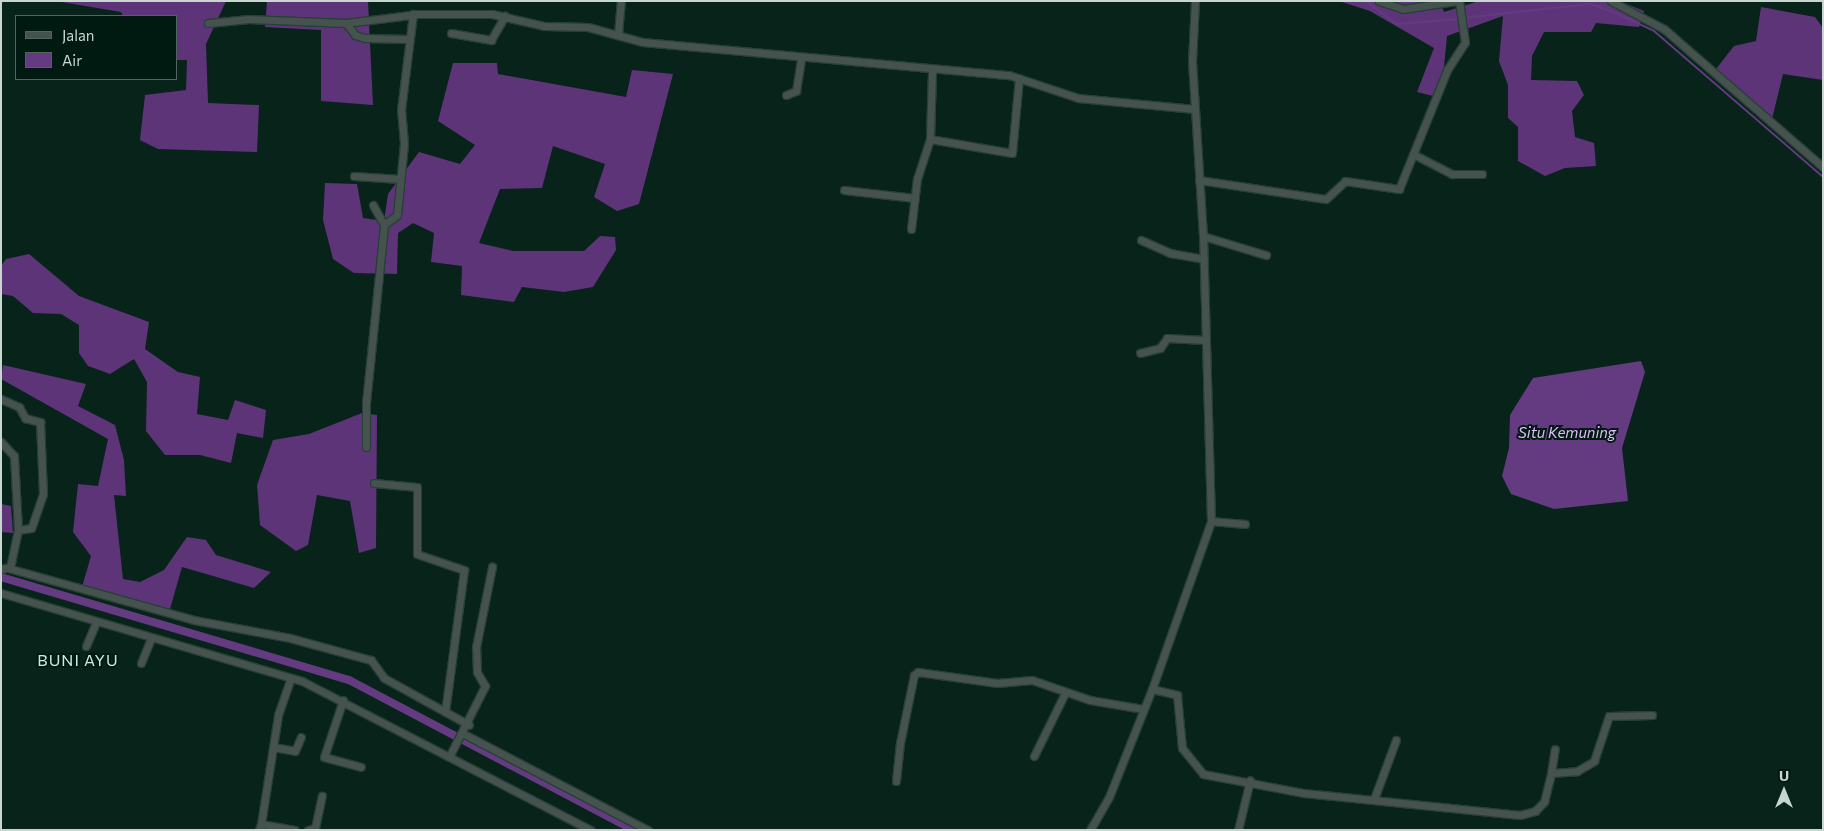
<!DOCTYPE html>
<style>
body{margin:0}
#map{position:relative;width:1824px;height:831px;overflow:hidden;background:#07231a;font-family:Commissioner,sans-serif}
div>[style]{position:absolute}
.forest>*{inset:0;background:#5e3479}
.water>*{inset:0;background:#643b81}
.stream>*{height:2px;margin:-1px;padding:0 1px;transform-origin:1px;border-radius:1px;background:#643b81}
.canal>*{height:8px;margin:-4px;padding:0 4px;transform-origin:4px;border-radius:4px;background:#643b81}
.roads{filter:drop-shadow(1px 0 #264037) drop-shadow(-1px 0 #264037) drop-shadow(0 1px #264037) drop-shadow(0 -1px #264037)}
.minor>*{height:7px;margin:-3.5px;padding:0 3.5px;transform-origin:3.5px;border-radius:3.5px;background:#46524d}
span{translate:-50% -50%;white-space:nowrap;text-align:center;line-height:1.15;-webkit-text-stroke:4px #001a11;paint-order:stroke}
.water-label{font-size:15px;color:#debdf9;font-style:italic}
.quarter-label{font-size:16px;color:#caebdd;letter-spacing:1px}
.frame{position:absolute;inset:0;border:2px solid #c7d7d0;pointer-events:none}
.legend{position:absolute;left:15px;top:15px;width:162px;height:65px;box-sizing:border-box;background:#001a11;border:1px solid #50665d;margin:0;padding:6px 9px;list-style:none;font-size:15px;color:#c7d7d0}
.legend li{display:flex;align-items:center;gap:10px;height:25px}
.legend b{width:25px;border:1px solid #50665d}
.north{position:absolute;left:1759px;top:766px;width:50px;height:50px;-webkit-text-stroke:4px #001a11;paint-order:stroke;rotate:0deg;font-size:14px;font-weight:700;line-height:20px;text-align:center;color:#c7d7d0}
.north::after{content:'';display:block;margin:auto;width:18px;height:22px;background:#c7d7d0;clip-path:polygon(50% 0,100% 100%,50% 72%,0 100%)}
</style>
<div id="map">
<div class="forest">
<div style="clip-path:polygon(56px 1px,226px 1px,206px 44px,208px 103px,259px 105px,257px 152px,158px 149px,140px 140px,145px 95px,186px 90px,187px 60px,176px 60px,176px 16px,123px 16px,121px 12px)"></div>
<div style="clip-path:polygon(267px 1px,368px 1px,373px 105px,321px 101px,321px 30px,265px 27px)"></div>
<div style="clip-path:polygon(1339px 1px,1440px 1px,1444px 12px,1479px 1px,1619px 1px,1644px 11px,1639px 27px,1596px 23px,1591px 32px,1544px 32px,1532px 56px,1531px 80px,1577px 81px,1584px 95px,1572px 111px,1575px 137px,1594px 143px,1596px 166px,1565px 168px,1545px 176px,1518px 161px,1518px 127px,1508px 118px,1508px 85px,1499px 61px,1503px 16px,1447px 36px,1441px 98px,1417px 92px,1434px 48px,1370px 11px)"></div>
<div style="clip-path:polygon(1761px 7px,1815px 17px,1823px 28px,1823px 80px,1783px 74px,1772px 119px,1716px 69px,1734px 46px,1756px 41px)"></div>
<div style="clip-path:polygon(453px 63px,497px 63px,498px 74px,626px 97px,632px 70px,673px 74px,639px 204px,617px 211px,594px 197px,605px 164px,553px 146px,542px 188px,500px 189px,479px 243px,513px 251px,584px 251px,600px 236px,615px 237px,616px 250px,593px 287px,564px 292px,522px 287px,514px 302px,461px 295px,462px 266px,431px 262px,434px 233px,413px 223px,398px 233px,397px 274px,354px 273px,333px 259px,323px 220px,325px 183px,357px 184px,363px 218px,384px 221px,388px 194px,419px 152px,460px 164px,475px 145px,438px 121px)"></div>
<div style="clip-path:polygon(29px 254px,79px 296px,149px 322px,145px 349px,178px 372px,200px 377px,197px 414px,228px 420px,235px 400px,266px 410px,263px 438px,237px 433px,231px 463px,200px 455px,165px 455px,146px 431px,147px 382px,134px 359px,110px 374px,88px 366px,79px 353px,79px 325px,61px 314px,33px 313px,13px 296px,1px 294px,1px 266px,6px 259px)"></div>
<div style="clip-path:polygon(3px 365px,86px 384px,78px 406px,115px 425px,124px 460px,126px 496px,114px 495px,123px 579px,140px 582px,164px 570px,187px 537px,206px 540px,216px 555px,271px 572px,254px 588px,182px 567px,168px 616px,82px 587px,91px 556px,73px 532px,78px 484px,98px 486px,108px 439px,1px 379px)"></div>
<div style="clip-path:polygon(362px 413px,377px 415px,376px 548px,359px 553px,350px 501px,317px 495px,308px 545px,296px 551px,260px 525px,257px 485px,273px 440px,309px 434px)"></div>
<div style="clip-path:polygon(1px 504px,11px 506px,13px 533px,1px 532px)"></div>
</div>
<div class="water">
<div style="clip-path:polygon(1641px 361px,1645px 372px,1622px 448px,1628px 501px,1554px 509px,1511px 494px,1502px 476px,1509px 448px,1510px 415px,1533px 378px)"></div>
</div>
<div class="stream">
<div style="left:1366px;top:1px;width:39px;rotate:37deg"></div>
<div style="left:1397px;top:24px;width:62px;rotate:-4.6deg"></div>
<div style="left:1463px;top:18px;width:128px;rotate:-6.3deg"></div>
<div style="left:1590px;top:4px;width:28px;rotate:19deg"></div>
<div style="left:1616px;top:13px;width:42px;rotate:25.3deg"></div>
<div style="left:1654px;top:31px;width:223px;rotate:40.8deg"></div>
</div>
<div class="canal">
<div style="left:1px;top:577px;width:363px;rotate:16.5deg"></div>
<div style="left:349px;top:680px;width:322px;rotate:27.8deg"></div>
</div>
<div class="roads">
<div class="minor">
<div style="left:1379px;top:1px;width:25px;rotate:18deg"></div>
<div style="left:1403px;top:9px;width:53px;rotate:-8.7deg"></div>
<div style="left:1611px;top:1px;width:60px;rotate:27.8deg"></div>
<div style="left:1664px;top:29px;width:211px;rotate:41deg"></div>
<div style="left:208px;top:23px;width:41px;rotate:-5.6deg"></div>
<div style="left:249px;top:19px;width:97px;rotate:2.4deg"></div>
<div style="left:346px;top:23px;width:65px;rotate:-7deg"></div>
<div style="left:346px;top:23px;width:15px;rotate:53deg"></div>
<div style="left:355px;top:35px;width:10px;rotate:17deg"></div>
<div style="left:365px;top:38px;width:45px;rotate:1.3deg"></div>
<div style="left:451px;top:33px;width:41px;rotate:9.9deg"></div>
<div style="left:491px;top:40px;width:28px;rotate:-60deg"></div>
<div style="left:618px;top:34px;width:33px;rotate:-85deg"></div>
<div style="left:786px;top:95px;width:11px;rotate:-22deg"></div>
<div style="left:796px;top:91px;width:33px;rotate:-81deg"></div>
<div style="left:930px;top:139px;width:83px;rotate:9.7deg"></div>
<div style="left:1012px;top:153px;width:75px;rotate:-84.7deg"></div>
<div style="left:1413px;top:154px;width:44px;rotate:27.1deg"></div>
<div style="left:1452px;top:174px;width:30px"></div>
<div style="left:354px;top:176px;width:46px;rotate:3.7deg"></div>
<div style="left:1199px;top:180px;width:128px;rotate:8.5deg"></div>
<div style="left:1326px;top:199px;width:26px;rotate:-43deg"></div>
<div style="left:1345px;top:181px;width:55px;rotate:8.4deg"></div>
<div style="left:1399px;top:189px;width:128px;rotate:-68deg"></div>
<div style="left:1447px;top:70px;width:33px;rotate:-57deg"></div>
<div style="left:1465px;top:42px;width:41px;rotate:-98.3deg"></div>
<div style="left:844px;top:190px;width:71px;rotate:6.4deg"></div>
<div style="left:373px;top:205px;width:23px;rotate:61deg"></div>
<div style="left:911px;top:229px;width:50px;rotate:-83.2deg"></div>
<div style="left:917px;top:179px;width:42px;rotate:-72deg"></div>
<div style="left:930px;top:139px;width:67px;rotate:-88.3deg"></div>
<div style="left:1203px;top:236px;width:66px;rotate:16.8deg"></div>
<div style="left:1141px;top:240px;width:32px;rotate:24deg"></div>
<div style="left:1170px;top:253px;width:34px;rotate:10deg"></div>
<div style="left:1140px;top:353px;width:21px;rotate:-14deg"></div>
<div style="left:1160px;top:348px;width:12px;rotate:-55deg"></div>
<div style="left:1167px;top:338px;width:38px;rotate:3deg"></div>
<div style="left:1px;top:399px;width:20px;rotate:24deg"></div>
<div style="left:19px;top:407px;width:13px;rotate:61deg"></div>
<div style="left:25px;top:418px;width:16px;rotate:15deg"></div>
<div style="left:40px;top:422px;width:72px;rotate:87.6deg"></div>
<div style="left:43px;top:494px;width:36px;rotate:109deg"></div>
<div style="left:31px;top:528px;width:13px;rotate:171deg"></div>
<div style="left:1px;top:442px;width:19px;rotate:47deg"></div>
<div style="left:14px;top:456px;width:74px;rotate:86.9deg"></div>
<div style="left:18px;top:530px;width:38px;rotate:102deg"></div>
<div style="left:10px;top:567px;width:9px;rotate:167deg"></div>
<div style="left:366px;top:447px;width:44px;rotate:-90deg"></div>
<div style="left:366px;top:403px;width:179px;rotate:-84.2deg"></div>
<div style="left:384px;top:225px;width:16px;rotate:-38deg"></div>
<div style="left:397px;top:215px;width:72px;rotate:-84.4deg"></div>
<div style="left:404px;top:143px;width:33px;rotate:-95deg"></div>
<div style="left:401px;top:110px;width:97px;rotate:-82.9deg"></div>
<div style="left:413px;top:14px;width:79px"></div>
<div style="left:492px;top:14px;width:53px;rotate:13deg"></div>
<div style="left:544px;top:26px;width:44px;rotate:1.3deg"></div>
<div style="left:588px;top:27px;width:57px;rotate:15.3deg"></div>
<div style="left:643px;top:42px;width:367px;rotate:5.2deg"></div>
<div style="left:1009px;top:75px;width:73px;rotate:18.4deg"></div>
<div style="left:1078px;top:98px;width:117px;rotate:5.4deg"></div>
<div style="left:374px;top:483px;width:43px;rotate:5.3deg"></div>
<div style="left:417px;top:487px;width:67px;rotate:90deg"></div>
<div style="left:417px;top:554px;width:50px;rotate:18.8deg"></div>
<div style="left:464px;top:570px;width:143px;rotate:97.6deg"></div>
<div style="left:1211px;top:521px;width:34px;rotate:5deg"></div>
<div style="left:8px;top:568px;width:193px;rotate:15.6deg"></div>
<div style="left:194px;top:620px;width:98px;rotate:10.6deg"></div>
<div style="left:290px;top:638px;width:84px;rotate:15.2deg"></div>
<div style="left:371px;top:660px;width:22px;rotate:54deg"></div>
<div style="left:384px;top:678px;width:97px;rotate:28.9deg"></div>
<div style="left:1px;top:593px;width:314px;rotate:16.3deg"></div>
<div style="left:302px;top:681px;width:325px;rotate:27.3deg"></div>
<div style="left:86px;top:646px;width:25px;rotate:-67deg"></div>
<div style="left:141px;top:663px;width:27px;rotate:-68deg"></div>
<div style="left:1152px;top:689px;width:26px;rotate:13deg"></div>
<div style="left:1177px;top:695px;width:53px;rotate:84.6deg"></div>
<div style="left:1182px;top:748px;width:33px;rotate:51deg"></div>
<div style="left:1203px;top:774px;width:103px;rotate:10.7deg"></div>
<div style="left:1304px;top:793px;width:217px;rotate:5.8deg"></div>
<div style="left:1520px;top:815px;width:16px;rotate:-15deg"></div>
<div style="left:1535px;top:811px;width:13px;rotate:-45deg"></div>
<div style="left:1544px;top:802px;width:30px;rotate:-76deg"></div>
<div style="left:1551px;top:773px;width:26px;rotate:-4deg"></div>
<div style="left:1577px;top:771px;width:20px;rotate:-30deg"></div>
<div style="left:1594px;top:761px;width:47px;rotate:-71.6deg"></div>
<div style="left:1609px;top:716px;width:43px;rotate:-1.3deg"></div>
<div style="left:343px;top:700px;width:60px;rotate:108.4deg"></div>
<div style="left:324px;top:757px;width:38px;rotate:15deg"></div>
<div style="left:464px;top:734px;width:208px;rotate:27.6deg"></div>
<div style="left:273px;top:747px;width:22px;rotate:10deg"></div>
<div style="left:295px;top:751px;width:15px;rotate:-67deg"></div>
<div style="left:1034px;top:756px;width:70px;rotate:-63.8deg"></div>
<div style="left:449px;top:757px;width:80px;rotate:-63.1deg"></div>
<div style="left:485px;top:686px;width:16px;rotate:-120deg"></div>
<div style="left:477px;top:672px;width:25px;rotate:-92deg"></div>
<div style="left:476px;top:647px;width:82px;rotate:-78.7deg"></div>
<div style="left:1551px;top:773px;width:24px;rotate:-81deg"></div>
<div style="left:896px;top:781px;width:38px;rotate:-84deg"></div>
<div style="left:900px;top:743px;width:69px;rotate:-78.4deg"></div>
<div style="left:914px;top:675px;width:5px;rotate:-37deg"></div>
<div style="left:918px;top:672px;width:80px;rotate:7.9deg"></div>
<div style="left:997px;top:683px;width:35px;rotate:-5deg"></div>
<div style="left:1032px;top:680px;width:61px;rotate:19deg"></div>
<div style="left:1090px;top:700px;width:54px;rotate:9.6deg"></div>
<div style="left:1374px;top:799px;width:63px;rotate:-69.6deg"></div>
<div style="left:261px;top:824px;width:110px;rotate:-81.1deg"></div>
<div style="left:278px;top:715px;width:39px;rotate:-71deg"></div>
<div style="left:259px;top:830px;width:6px;rotate:-72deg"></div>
<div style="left:261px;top:824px;width:34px;rotate:10deg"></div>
<div style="left:308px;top:830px;width:7px;rotate:-16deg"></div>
<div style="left:315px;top:828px;width:33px;rotate:-78deg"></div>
<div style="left:1090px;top:830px;width:38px;rotate:-60deg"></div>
<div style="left:1109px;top:797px;width:116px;rotate:-68.3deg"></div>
<div style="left:1152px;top:689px;width:178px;rotate:-70.6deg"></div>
<div style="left:1211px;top:521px;width:285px;rotate:-91.6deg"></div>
<div style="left:1203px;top:236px;width:174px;rotate:-93.6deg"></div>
<div style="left:1192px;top:62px;width:61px;rotate:-87.2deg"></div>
<div style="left:1238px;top:830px;width:51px;rotate:-76.5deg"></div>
</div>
</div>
<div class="water-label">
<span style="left:1567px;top:433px">Situ Kemuning</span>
</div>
<div class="quarter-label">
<span style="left:78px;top:660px">BUNI AYU</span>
</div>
<div class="frame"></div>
<ul class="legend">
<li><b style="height:6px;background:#46524d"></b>Jalan</li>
<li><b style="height:14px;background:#643b81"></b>Air</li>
</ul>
<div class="north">U</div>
</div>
